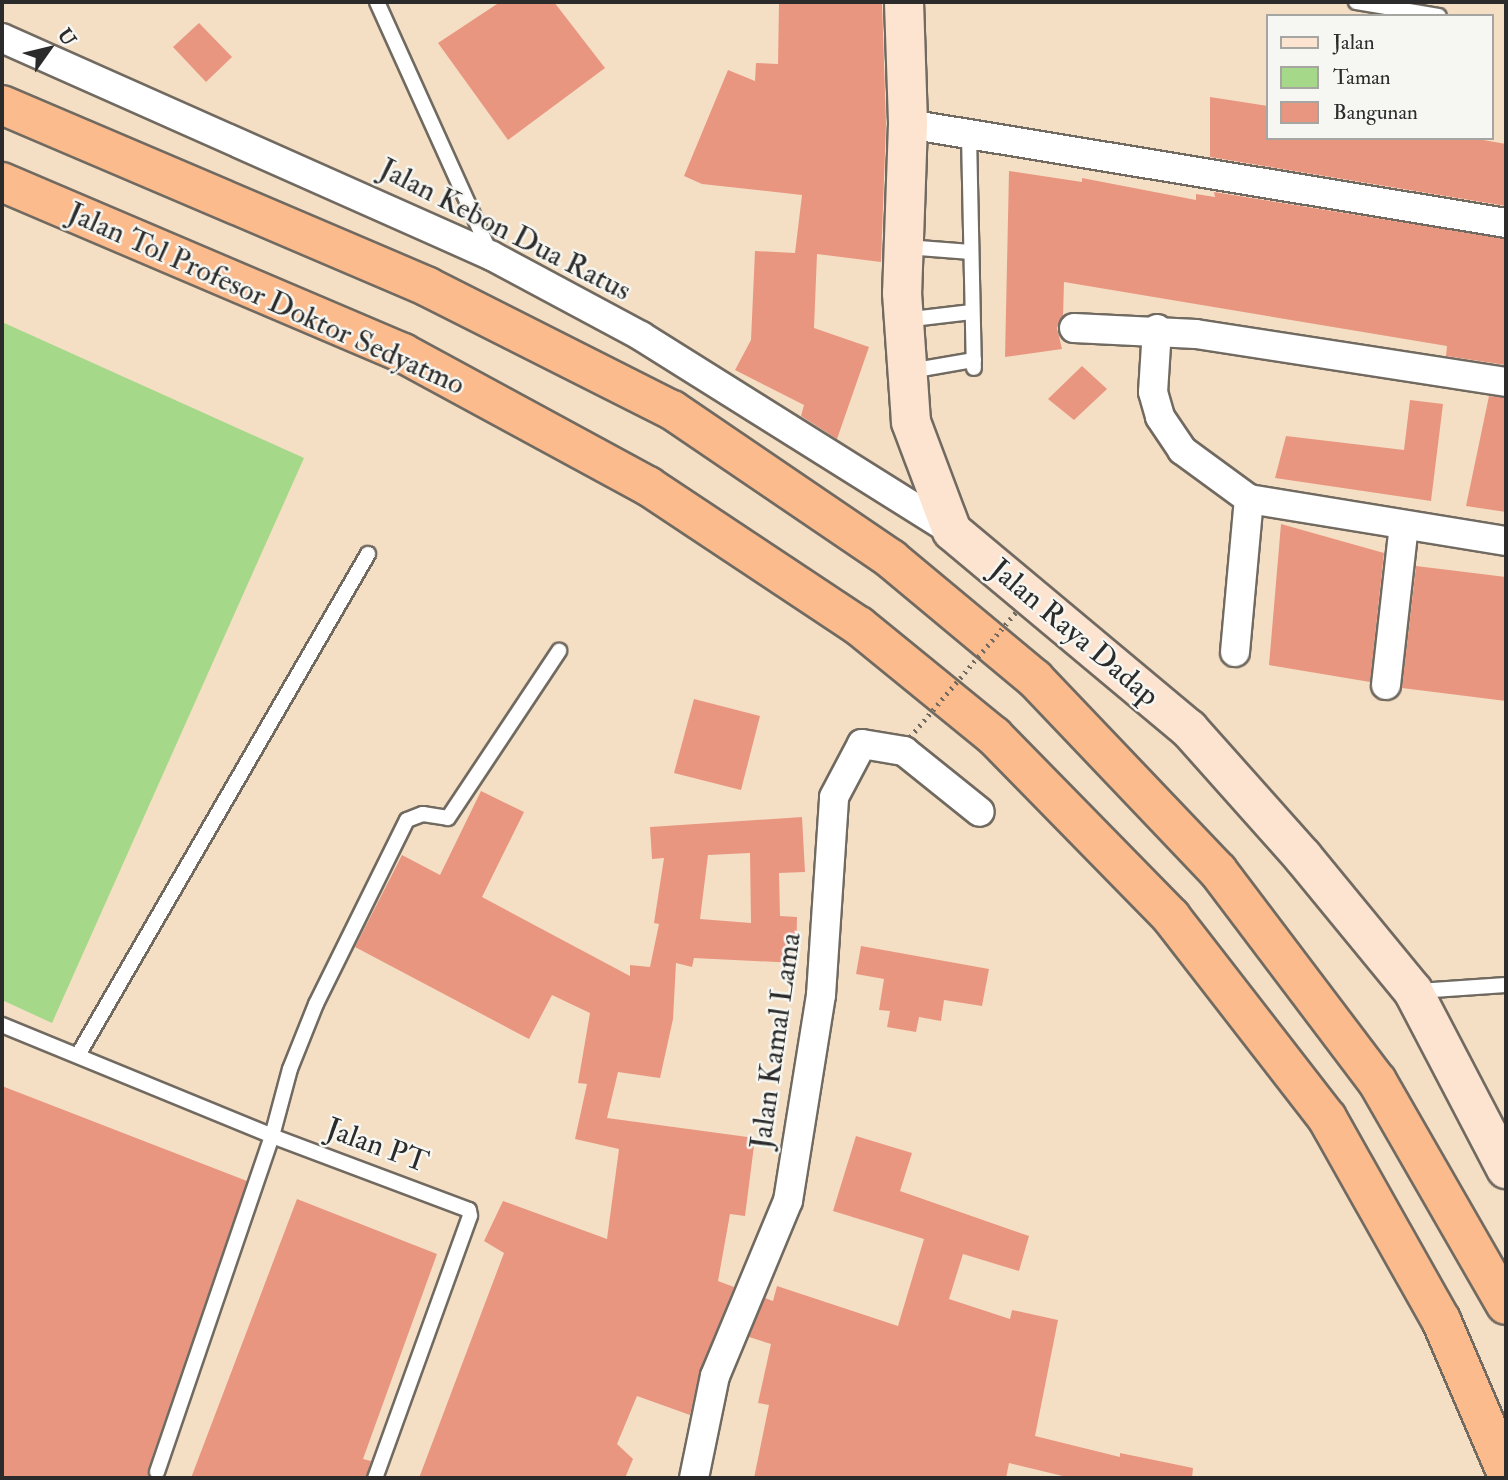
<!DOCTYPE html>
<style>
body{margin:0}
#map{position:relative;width:1508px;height:1480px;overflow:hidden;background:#f4dfc4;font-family:"IM FELL Double Pica",serif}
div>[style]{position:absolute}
.green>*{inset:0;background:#a5d888}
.building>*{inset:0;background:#e99681}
.roads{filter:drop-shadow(2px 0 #716a61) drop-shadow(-2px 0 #716a61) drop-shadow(0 2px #716a61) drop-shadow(0 -2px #716a61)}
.lane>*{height:14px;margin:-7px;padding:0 7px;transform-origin:7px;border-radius:7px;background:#fff}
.street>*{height:28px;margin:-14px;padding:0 14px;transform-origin:14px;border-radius:14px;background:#fff}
.secondary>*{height:38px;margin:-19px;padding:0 19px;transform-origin:19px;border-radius:19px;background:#fde4d1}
.highway>*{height:38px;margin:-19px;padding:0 19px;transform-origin:19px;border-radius:19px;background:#fbbb8c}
.path-bridge>*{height:4.5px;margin-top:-2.25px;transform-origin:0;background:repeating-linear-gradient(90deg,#716a61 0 2px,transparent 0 7px)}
span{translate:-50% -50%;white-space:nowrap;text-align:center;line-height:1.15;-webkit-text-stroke:5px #f6f6f2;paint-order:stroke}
.street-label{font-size:30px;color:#2b2b2b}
.frame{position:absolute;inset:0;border:4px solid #2b2b2b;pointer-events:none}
.legend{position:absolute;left:1266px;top:14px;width:228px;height:126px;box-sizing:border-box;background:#f6f6f2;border:2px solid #a5a5a2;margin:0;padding:9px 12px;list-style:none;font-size:21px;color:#2b2b2b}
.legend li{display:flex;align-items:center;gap:14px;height:35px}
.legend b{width:35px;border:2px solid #a5a5a2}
.north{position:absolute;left:14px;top:14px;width:70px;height:70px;-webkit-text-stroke:5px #f6f6f2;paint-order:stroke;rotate:56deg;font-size:19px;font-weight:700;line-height:28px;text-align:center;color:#2b2b2b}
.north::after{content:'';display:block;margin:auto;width:24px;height:32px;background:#2b2b2b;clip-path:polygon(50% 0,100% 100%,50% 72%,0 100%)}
</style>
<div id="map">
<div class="green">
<div style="clip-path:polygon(2px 322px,304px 458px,52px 1023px,2px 1000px)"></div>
</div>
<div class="building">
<div style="clip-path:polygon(500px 2px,554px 2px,605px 68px,508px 140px,438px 43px)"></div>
<div style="clip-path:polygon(779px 2px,882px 2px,886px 124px,881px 262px,817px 254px,814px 328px,869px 347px,837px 439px,801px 416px,804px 405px,735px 370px,751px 340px,755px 251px,795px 253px,802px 195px,702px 184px,684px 176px,728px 70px,755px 81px,756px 63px,778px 64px)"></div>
<div style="clip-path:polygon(199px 23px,232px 57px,206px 82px,173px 47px)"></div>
<div style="clip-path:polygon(1210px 97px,1268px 106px,1268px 138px,1472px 138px,1506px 144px,1506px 206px,1210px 157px)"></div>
<div style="clip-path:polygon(1009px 171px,1082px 182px,1082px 178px,1196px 200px,1196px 194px,1215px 197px,1214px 192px,1506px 239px,1506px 365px,1446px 356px,1447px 346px,1064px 282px,1063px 317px,1057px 328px,1062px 349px,1005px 357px)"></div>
<div style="clip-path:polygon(1082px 366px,1107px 389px,1074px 420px,1048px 399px)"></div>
<div style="clip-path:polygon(1489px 396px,1506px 398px,1506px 512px,1466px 506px)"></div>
<div style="clip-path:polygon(1410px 400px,1443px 404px,1431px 501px,1275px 478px,1286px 436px,1404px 450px)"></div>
<div style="clip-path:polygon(1281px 524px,1384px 553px,1370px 682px,1269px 665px)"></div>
<div style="clip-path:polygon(1416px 566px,1506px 577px,1506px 701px,1402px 688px)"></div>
<div style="clip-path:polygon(694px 699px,760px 716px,741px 790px,674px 773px)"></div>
<div style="clip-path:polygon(evenodd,481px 791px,524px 812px,482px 897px,630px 976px,630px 965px,650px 967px,659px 924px,654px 923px,664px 858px,652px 859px,650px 827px,802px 817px,805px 872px,779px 873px,780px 916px,797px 917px,796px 963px,694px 958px,692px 967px,676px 963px,673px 1019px,660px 1078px,618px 1072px,607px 1118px,755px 1138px,745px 1216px,730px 1214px,718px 1281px,734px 1287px,700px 1370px,690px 1415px,637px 1396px,617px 1444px,633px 1459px,625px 1478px,419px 1478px,504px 1253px,484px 1241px,503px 1201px,607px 1239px,619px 1149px,575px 1139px,587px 1084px,578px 1083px,590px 1013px,552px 995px,529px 1039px,355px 947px,402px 855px,440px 875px,481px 791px,750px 853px,751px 923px,700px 919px,708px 855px,750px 853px)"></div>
<div style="clip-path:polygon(861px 946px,989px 969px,982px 1006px,944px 1000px,941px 1021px,919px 1017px,916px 1032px,887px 1027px,890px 1011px,879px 1010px,884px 979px,856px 974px)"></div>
<div style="clip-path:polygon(2px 1086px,247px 1181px,148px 1469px,149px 1478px,2px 1478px)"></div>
<div style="clip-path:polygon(856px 1136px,912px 1153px,900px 1191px,1029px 1236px,1019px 1271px,963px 1254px,949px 1299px,1010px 1319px,1012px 1310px,1058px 1320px,1035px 1436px,1120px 1457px,1120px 1453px,1193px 1468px,1192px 1478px,1071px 1478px,1009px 1463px,1006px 1478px,754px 1478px,769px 1405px,758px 1403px,771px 1344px,749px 1337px,765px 1298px,773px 1301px,777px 1286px,898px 1326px,924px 1239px,833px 1211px)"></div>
<div style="clip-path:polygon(297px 1199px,437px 1254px,363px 1459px,371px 1461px,366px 1478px,191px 1478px)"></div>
</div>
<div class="roads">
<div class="lane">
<div style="left:377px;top:2px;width:277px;rotate:65.7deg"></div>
<div style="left:1356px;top:2px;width:84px;rotate:9.6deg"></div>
<div style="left:969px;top:135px;width:233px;rotate:88.8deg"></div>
<div style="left:906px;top:247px;width:65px;rotate:4.4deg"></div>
<div style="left:904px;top:320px;width:68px;rotate:-6.7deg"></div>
<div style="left:910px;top:371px;width:65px;rotate:-9.8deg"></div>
<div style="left:1418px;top:991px;width:88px;rotate:-3.9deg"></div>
<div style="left:2px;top:1025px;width:292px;rotate:22.3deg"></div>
<div style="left:272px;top:1136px;width:210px;rotate:20.6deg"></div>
<div style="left:469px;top:1210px;width:6px;rotate:81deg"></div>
<div style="left:470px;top:1216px;width:279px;rotate:109.9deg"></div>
<div style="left:78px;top:1055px;width:579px;rotate:-59.94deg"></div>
<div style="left:157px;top:1472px;width:355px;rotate:-71.1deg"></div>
<div style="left:272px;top:1136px;width:69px;rotate:-75deg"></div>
<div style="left:290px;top:1069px;width:70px;rotate:-68.2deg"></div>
<div style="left:316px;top:1004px;width:205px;rotate:-63.7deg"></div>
<div style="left:407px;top:820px;width:17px;rotate:-21deg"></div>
<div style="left:423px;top:814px;width:25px;rotate:9deg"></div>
<div style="left:448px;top:818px;width:201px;rotate:-56.4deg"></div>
</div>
<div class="street">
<div style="left:2px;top:38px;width:536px;rotate:23.98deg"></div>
<div style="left:492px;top:256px;width:169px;rotate:28.2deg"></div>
<div style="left:641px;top:336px;width:367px;rotate:32.1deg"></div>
<div style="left:908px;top:124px;width:606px;rotate:9.4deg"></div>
<div style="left:1074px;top:328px;width:122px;rotate:2.8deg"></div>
<div style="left:1196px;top:334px;width:314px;rotate:8.8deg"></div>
<div style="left:1157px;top:329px;width:63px;rotate:93.6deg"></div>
<div style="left:1153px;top:392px;width:26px;rotate:74deg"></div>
<div style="left:1160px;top:417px;width:40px;rotate:56deg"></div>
<div style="left:1182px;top:450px;width:83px;rotate:36.2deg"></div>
<div style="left:1249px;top:499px;width:260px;rotate:9.3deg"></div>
<div style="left:1235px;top:652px;width:154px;rotate:-84.8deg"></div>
<div style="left:1386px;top:685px;width:161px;rotate:-83.6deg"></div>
<div style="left:694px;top:1478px;width:104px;rotate:-78.4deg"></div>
<div style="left:715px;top:1376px;width:190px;rotate:-67.4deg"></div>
<div style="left:788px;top:1201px;width:209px;rotate:-80.9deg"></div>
<div style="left:821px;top:995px;width:198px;rotate:-86.2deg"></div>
<div style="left:834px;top:797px;width:60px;rotate:-62.2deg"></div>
<div style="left:862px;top:744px;width:43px;rotate:9.5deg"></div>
<div style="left:904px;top:751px;width:97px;rotate:38.8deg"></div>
</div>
<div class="secondary">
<div style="left:904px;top:2px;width:122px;rotate:88.1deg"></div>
<div style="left:908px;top:124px;width:169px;rotate:92deg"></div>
<div style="left:902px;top:293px;width:129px;rotate:86deg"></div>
<div style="left:911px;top:422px;width:116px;rotate:69.4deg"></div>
<div style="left:952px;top:531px;width:309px;rotate:39.9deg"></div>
<div style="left:1189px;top:729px;width:171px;rotate:48.3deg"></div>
<div style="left:1303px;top:857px;width:173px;rotate:50.6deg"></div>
<div style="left:1413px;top:991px;width:201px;rotate:62.4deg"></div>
</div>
<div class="highway">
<div style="left:2px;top:105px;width:463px;rotate:23.1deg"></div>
<div style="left:428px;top:287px;width:273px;rotate:26.8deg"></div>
<div style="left:672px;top:410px;width:265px;rotate:34.2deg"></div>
<div style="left:891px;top:559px;width:187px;rotate:39.8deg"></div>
<div style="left:1035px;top:679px;width:265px;rotate:46.4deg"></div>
<div style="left:1218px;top:871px;width:263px;rotate:52.9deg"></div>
<div style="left:1377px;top:1081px;width:258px;rotate:60.1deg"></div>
<div style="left:2px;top:182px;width:436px;rotate:23.1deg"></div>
<div style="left:403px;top:353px;width:279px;rotate:28.5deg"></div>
<div style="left:648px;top:486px;width:253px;rotate:33.6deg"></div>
<div style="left:859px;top:626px;width:174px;rotate:39.2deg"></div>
<div style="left:994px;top:736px;width:253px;rotate:45.6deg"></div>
<div style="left:1171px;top:917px;width:254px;rotate:52.2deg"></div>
<div style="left:1327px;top:1118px;width:232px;rotate:60.6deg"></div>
<div style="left:1441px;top:1320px;width:165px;rotate:66.8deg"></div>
</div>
</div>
<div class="path-bridge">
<div style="left:910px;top:737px;width:165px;rotate:-49.7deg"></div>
</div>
<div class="street-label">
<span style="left:505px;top:230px;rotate:27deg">Jalan Kebon Dua Ratus</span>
<span style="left:266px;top:299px;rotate:24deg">Jalan Tol Profesor Doktor Sedyatmo</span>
<span style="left:1074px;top:633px;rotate:40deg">Jalan Raya Dadap</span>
<span style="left:776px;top:1041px;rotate:-82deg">Jalan Kamal Lama</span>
<span style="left:377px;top:1146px;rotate:20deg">Jalan PT</span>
</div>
<div class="frame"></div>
<ul class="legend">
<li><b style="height:9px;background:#fde4d1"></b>Jalan</li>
<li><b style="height:19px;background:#a5d888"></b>Taman</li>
<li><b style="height:19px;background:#e99681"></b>Bangunan</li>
</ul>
<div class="north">U</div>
</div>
